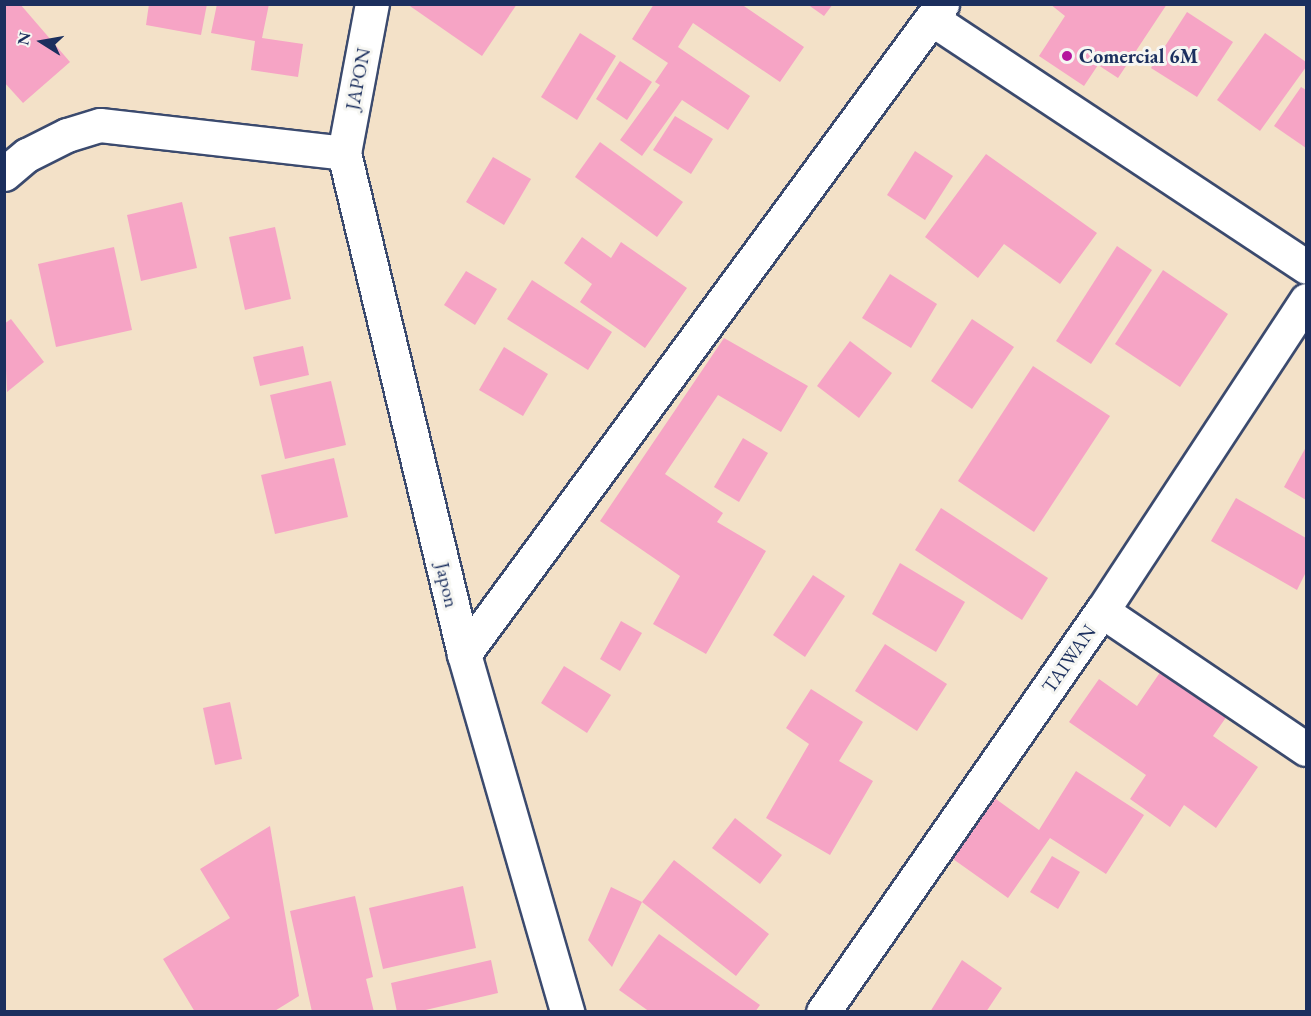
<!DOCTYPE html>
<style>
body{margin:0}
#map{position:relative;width:1311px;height:1016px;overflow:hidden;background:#f3e1c8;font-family:"EB Garamond",serif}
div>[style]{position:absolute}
.building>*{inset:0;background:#f6a4c5}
.roads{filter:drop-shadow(2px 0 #3b4a6e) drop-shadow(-2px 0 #3b4a6e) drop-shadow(0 2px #3b4a6e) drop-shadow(0 -2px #3b4a6e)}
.street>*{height:33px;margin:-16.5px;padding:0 16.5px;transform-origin:16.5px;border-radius:16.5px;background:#fff}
.secondary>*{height:33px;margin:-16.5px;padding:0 16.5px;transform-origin:16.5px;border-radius:16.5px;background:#fff}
.dots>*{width:16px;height:16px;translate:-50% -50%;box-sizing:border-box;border:3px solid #f6f6f2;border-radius:50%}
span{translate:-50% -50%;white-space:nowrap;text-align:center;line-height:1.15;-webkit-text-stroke:6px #f6f6f2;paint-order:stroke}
.poi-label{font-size:20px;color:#1b2f5e;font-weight:700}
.left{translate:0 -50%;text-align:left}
.street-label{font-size:20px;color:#1b2f5e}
.frame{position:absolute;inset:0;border:6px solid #1b2f5e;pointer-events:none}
.north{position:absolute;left:12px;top:12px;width:60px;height:60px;-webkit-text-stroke:4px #f6f6f2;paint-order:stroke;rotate:281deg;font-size:16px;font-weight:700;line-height:24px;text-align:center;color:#1b2f5e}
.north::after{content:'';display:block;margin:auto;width:21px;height:27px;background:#1b2f5e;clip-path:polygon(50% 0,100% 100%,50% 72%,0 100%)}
</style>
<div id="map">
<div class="building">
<div style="clip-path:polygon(4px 4px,20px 4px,70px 62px,23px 103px,4px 82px)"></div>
<div style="clip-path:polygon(149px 4px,207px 4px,201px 35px,146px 25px)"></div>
<div style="clip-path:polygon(217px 4px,269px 4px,262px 38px,303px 44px,298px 77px,251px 70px,255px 41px,211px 33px)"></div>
<div style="clip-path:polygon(407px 4px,517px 4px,482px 56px)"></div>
<div style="clip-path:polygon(654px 4px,741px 4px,804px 47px,780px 82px,693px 23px,678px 47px,750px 96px,728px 130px,682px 100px,642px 156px,620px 140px,660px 85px,655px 82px,668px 63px,632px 39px)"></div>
<div style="clip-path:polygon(807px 4px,833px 4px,824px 16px)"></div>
<div style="clip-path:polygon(1050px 4px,1167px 4px,1118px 78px,1098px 65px,1084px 86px,1039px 56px,1065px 16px)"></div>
<div style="clip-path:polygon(1187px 12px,1233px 42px,1197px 97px,1151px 68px)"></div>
<div style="clip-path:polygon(580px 33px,616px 56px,577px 120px,541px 97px)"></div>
<div style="clip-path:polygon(1265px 33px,1306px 62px,1306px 67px,1260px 131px,1217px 100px)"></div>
<div style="clip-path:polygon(620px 61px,652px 82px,627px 120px,596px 99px)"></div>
<div style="clip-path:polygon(1301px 87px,1306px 90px,1306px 148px,1274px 126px)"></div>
<div style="clip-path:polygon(675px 116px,713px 139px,691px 174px,653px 150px)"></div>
<div style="clip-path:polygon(600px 142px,683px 202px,657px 237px,575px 177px)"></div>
<div style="clip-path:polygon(915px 151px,953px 176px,925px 220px,887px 195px)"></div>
<div style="clip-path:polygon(986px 154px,1097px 233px,1060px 284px,1004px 244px,978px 278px,925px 237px)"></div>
<div style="clip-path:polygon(493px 157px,531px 179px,504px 225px,466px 202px)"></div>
<div style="clip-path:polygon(182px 202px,197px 268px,141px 281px,127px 215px)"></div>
<div style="clip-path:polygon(275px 227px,291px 299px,245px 310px,229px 237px)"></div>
<div style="clip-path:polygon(582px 237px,611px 258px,621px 242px,687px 288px,645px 348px,580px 302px,592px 284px,564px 263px)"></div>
<div style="clip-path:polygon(1117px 246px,1152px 270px,1091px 364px,1056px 341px)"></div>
<div style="clip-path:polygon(114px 247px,132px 330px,56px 347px,38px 264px)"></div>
<div style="clip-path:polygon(1163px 270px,1228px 314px,1180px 387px,1115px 344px)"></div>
<div style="clip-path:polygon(466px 271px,497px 289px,475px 325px,444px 305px)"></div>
<div style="clip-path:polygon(890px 274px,937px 304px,911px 348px,862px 318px)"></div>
<div style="clip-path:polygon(532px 280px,612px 332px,588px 370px,507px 319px)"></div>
<div style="clip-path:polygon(11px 319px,44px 362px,7px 392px,4px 324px)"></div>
<div style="clip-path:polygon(972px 319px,1014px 347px,972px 409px,931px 381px)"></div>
<div style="clip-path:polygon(724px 338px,808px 386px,781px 432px,718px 395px,665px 474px,723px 513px,717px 522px,766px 551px,706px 654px,653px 624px,680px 576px,600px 521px)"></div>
<div style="clip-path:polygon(850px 341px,892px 373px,859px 418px,817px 386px)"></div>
<div style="clip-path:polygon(303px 346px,309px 375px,260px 386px,253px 357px)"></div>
<div style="clip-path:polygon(504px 347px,548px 374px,523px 416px,479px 390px)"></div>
<div style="clip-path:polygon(1033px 366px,1110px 416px,1034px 532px,958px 481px)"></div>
<div style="clip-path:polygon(331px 381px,346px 445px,285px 459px,270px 395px)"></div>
<div style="clip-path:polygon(743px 438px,768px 453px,739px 502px,714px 487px)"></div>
<div style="clip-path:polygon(1306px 447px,1306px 500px,1284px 487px)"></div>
<div style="clip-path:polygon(334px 458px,348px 517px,275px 534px,261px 475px)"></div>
<div style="clip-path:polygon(1236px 498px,1306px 538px,1306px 572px,1297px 590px,1211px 541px)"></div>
<div style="clip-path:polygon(941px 508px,1048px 578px,1022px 620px,915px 550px)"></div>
<div style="clip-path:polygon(900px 563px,965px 602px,936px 652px,872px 614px)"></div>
<div style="clip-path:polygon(813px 575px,845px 596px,805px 657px,773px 635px)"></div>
<div style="clip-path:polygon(621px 621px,642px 633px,620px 671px,600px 659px)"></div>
<div style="clip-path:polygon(885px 644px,947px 684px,917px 731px,855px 691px)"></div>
<div style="clip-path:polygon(564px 666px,611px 695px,587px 733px,541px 703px)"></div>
<div style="clip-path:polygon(1161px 671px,1227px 716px,1213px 736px,1258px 767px,1216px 828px,1184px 805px,1170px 827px,1130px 799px,1146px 775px,1069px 722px,1099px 679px,1137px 706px)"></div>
<div style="clip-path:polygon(811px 689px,863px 722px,839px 761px,873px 781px,830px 855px,766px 818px,809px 744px,786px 728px)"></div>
<div style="clip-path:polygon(230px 702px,242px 759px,215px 765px,203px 708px)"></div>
<div style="clip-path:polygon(1076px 771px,1144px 815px,1106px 874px,1050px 838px,1008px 898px,946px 854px,989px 794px,1039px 830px)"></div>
<div style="clip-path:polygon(735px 818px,782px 855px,760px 884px,712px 848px)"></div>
<div style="clip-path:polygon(270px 826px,299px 996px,273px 1012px,195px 1012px,163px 959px,230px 918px,200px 869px)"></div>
<div style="clip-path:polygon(1052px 856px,1080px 872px,1058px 909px,1030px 892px)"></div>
<div style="clip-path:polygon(674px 860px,769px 934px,736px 976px,642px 902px,612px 967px,588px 940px,611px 887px,642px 902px)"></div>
<div style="clip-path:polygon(463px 886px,476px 948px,383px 969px,369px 908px)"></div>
<div style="clip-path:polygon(355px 896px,373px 977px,366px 979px,374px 1012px,312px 1012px,290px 911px)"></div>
<div style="clip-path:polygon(659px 934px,760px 1005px,755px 1012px,650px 1012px,619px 990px)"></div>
<div style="clip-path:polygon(491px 960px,498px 993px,417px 1012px,397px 1012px,391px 983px)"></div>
<div style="clip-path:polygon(962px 960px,1002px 988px,986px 1012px,930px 1012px)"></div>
</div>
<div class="roads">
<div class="street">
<div style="left:932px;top:19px;width:449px;rotate:33.5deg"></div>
<div style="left:344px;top:153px;width:152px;rotate:-79.4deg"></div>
<div style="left:1102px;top:611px;width:246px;rotate:34.1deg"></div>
<div style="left:464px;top:654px;width:807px;rotate:-53.67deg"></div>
<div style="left:823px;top:1012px;width:489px;rotate:-55.2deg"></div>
<div style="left:1102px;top:611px;width:372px;rotate:-56.7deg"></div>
</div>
<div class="secondary">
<div style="left:4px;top:174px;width:30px;rotate:-40deg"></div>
<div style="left:27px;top:155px;width:45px;rotate:-26.6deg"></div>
<div style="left:67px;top:135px;width:34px;rotate:-17deg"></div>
<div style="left:100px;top:125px;width:246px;rotate:6.5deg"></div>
<div style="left:344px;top:153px;width:515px;rotate:76.53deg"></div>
<div style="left:464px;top:654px;width:373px;rotate:73.9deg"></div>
</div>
</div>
<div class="dots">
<div style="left:1067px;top:56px;background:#b5179e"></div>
</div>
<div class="poi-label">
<span class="left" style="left:1079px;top:56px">Comercial 6M</span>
</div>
<div class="street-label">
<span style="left:358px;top:79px;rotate:-79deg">JAPON</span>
<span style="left:447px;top:585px;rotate:77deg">Japon</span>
<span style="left:1069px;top:659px;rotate:-55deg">TAIWAN</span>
</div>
<div class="frame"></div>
<div class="north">N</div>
</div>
